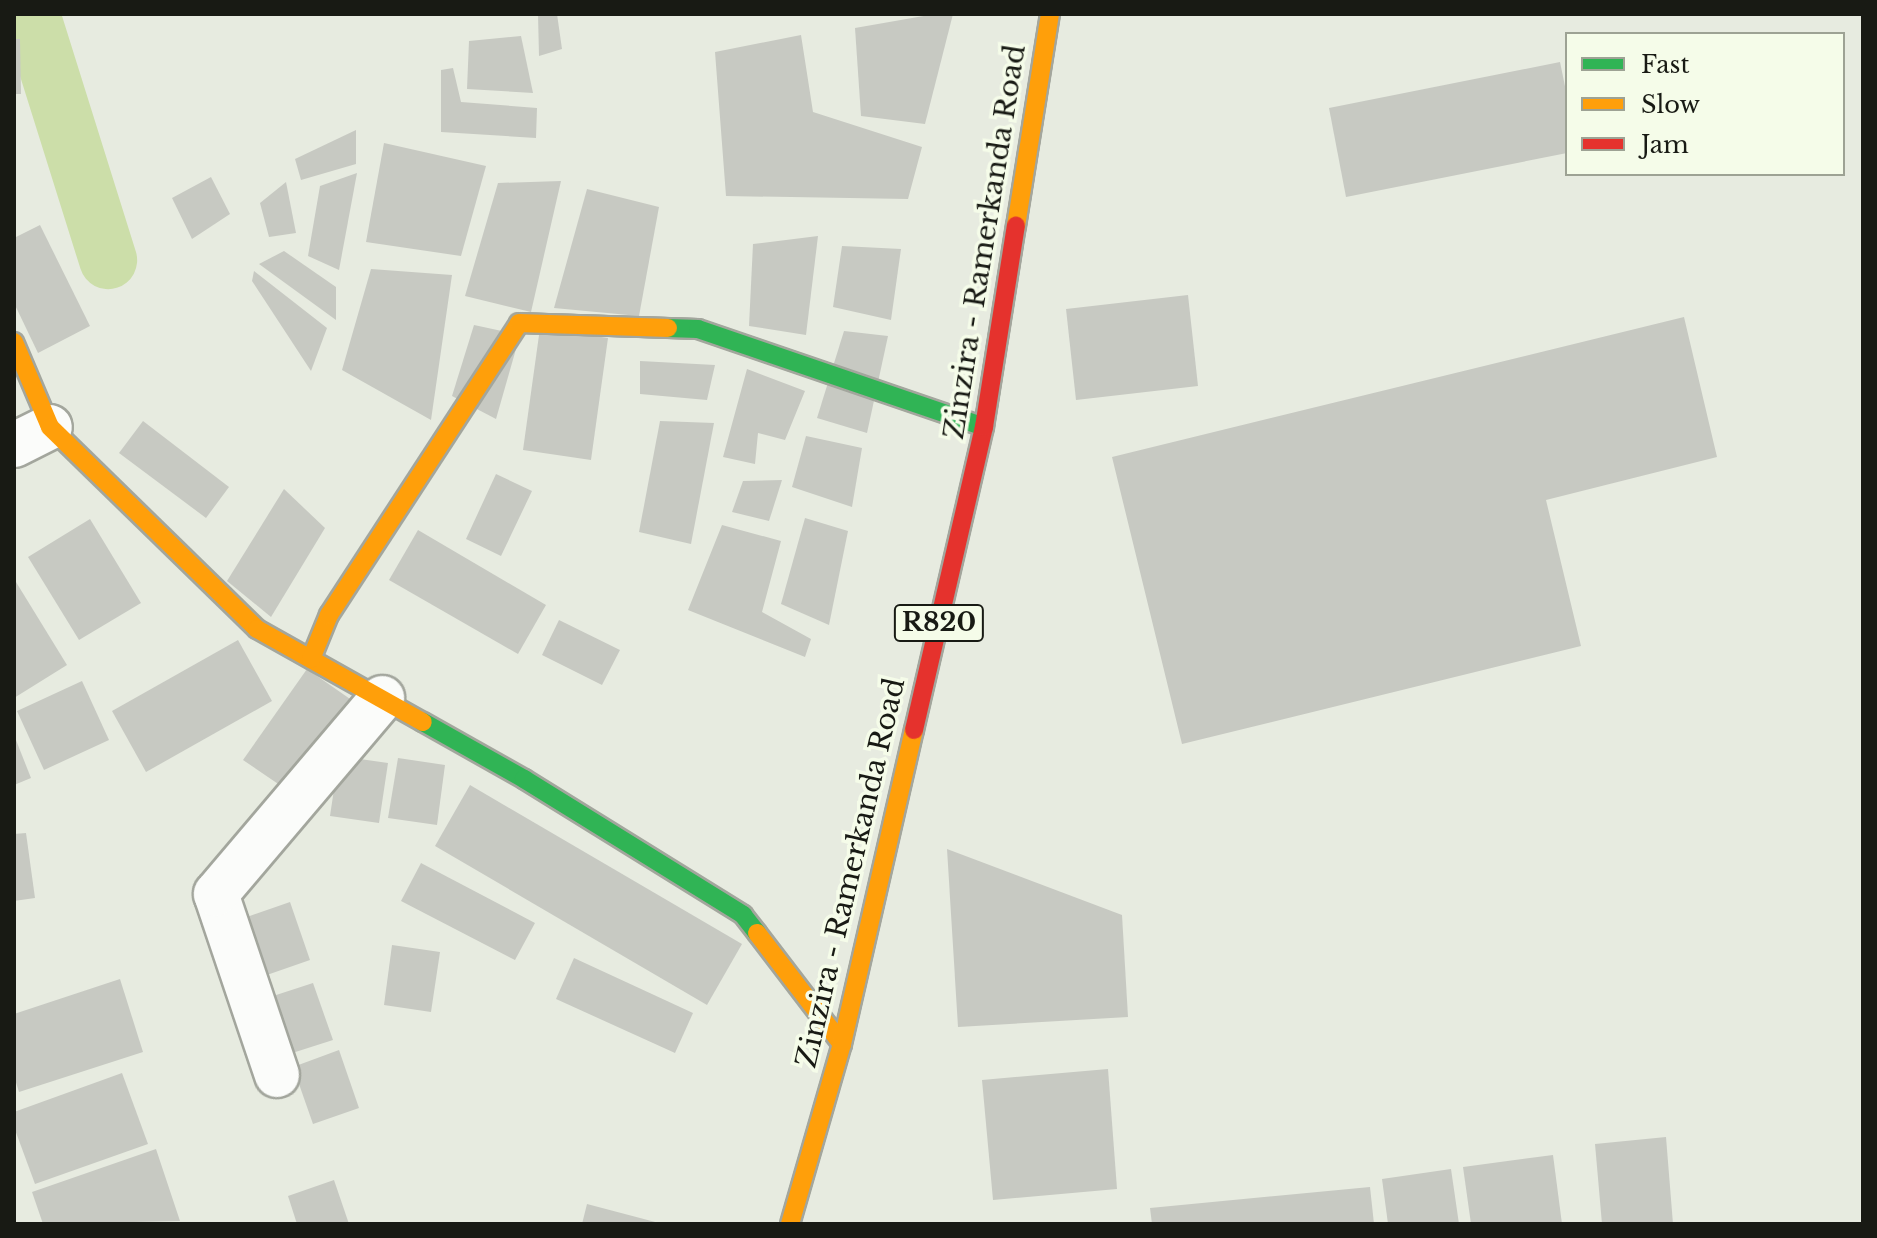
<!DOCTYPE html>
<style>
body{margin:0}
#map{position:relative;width:1877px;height:1238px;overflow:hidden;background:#e7ebe0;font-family:"Libre Baskerville",serif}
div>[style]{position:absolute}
.canal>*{height:58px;margin:-29px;padding:0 29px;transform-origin:29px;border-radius:29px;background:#ccdea9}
.building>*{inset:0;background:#c7c9c2}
.roads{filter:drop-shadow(2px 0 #a3a69d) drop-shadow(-2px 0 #a3a69d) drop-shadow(0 2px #a3a69d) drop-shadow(0 -2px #a3a69d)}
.street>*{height:44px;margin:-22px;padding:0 22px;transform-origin:22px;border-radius:22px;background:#fbfcfa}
.fast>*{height:18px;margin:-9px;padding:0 9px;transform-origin:9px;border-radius:9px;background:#30b455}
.slow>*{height:18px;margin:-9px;padding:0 9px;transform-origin:9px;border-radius:9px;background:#ff9f0a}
.jam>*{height:18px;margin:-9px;padding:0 9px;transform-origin:9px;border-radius:9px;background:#e5322d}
span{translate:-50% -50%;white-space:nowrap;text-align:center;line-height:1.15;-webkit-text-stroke:7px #f5fce9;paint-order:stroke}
.shield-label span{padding:2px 6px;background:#f5fce9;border:2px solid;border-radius:6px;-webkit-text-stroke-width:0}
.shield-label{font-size:26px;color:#181a14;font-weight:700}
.street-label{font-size:28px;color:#181a14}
.frame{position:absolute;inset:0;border:16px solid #181a14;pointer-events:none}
.legend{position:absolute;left:1565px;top:32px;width:280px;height:144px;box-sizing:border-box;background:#f5fce9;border:2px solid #9da294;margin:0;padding:10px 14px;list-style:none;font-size:24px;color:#181a14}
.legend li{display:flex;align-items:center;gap:16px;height:40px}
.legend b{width:40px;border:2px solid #9da294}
</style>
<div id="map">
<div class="canal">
<div style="left:31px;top:14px;width:258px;rotate:72.6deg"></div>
</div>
<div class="building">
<div style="clip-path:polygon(538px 14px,557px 14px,562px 49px,539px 56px)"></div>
<div style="clip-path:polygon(935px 14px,953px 14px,925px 124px,861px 116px,855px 28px)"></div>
<div style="clip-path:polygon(801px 35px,813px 112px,922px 147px,908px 199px,726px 196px,715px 52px)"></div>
<div style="clip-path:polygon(521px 36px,533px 93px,467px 89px,469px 41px)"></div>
<div style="clip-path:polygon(14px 39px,20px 39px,21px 94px,14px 94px)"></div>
<div style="clip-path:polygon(1560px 62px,1567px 96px,1567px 153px,1346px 197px,1329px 108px)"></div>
<div style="clip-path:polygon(453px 68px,461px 102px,537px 108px,536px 138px,441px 132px,441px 70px)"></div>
<div style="clip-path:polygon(356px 130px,356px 164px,301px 180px,295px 159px)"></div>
<div style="clip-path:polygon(384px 143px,486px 166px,461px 256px,366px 242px)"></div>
<div style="clip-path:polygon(357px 173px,339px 270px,308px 256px,320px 186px)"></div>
<div style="clip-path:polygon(211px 177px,230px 214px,192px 239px,172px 198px)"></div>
<div style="clip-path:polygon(561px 181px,531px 312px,465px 296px,498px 183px)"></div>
<div style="clip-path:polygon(286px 182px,296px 233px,269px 237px,260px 203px)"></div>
<div style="clip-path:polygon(587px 189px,659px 207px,639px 316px,554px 308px)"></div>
<div style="clip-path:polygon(40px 225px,90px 326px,38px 353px,14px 303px,14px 238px)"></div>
<div style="clip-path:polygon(818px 236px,806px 335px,749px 326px,753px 244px)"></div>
<div style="clip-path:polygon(842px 246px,901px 249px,891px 320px,833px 307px)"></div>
<div style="clip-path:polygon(284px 251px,336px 287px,336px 320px,259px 264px)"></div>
<div style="clip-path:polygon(371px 269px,452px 275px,431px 420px,342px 370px)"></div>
<div style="clip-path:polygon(254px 271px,327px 328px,311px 371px,252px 281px)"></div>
<div style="clip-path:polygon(1188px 295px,1198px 386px,1076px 400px,1066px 309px)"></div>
<div style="clip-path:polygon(1684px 317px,1717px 457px,1546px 500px,1581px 646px,1182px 744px,1112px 457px)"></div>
<div style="clip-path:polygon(474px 325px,520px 335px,496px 419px,452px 396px)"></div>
<div style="clip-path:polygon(540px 328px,608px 338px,591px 460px,523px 450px)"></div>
<div style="clip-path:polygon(844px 331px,888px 336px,867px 433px,817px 418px)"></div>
<div style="clip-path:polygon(640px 361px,715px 365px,707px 400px,640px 394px)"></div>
<div style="clip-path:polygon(747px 369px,805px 391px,785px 440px,758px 433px,755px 464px,723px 457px)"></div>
<div style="clip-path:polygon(143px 421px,229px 487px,206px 518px,119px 453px)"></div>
<div style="clip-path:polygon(660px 421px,714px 423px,691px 544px,639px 532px)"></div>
<div style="clip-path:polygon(806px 436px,862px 448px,852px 507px,792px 487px)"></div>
<div style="clip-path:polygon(496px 474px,532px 491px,501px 556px,466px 539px)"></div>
<div style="clip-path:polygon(782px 480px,769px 521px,732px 512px,743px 481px)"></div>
<div style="clip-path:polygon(284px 489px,325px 528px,271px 617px,227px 581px)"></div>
<div style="clip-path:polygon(805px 518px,848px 531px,829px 625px,781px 604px)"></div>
<div style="clip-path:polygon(90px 519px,141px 603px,79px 640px,28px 557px)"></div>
<div style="clip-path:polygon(722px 525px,781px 541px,762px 612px,811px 639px,805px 657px,688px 610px)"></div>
<div style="clip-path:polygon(418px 530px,546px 605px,518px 654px,389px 580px)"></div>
<div style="clip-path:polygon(16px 582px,67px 665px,14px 698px,14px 583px)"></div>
<div style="clip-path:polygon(559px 620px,620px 650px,602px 685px,542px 655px)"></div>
<div style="clip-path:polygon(238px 640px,272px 701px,146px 772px,112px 711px)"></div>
<div style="clip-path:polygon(307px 669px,353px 701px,290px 792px,243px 760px)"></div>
<div style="clip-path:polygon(82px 681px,109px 740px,44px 770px,17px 711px)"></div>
<div style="clip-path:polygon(14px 735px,31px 778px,14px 785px)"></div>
<div style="clip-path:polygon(339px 756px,388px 763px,379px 823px,330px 816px)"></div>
<div style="clip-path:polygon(398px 758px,445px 765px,437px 825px,388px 818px)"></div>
<div style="clip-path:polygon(470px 785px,742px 944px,707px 1005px,435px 846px)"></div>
<div style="clip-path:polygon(26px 833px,35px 898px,14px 901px,14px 834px)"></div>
<div style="clip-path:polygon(947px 849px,1122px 915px,1128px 1017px,958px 1027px)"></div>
<div style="clip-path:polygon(421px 863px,535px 923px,515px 960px,401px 901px)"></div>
<div style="clip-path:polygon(290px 902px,310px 960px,264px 976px,244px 918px)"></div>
<div style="clip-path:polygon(392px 945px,440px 952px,431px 1012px,384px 1005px)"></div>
<div style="clip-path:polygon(574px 958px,693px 1013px,675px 1053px,556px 999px)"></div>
<div style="clip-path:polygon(120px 979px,143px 1052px,19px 1092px,14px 1076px,14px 1014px)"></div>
<div style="clip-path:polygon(313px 983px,333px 1040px,286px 1055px,267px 998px)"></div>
<div style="clip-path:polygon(339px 1050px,359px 1108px,313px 1124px,293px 1067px)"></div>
<div style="clip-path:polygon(1108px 1069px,1117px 1189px,993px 1200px,982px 1080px)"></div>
<div style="clip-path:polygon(122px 1073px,148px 1144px,35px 1184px,14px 1127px,14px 1112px)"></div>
<div style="clip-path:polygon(1666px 1137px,1673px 1224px,1602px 1224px,1595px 1144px)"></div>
<div style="clip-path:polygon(156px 1149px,180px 1221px,43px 1224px,32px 1192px)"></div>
<div style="clip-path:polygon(1553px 1155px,1562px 1224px,1471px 1224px,1463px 1167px)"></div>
<div style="clip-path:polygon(1451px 1169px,1459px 1224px,1388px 1224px,1382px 1179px)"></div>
<div style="clip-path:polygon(334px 1180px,349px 1224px,297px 1224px,288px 1196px)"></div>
<div style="clip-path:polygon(1370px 1187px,1374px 1224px,1152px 1224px,1150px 1208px)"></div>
<div style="clip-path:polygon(587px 1204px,659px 1223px,659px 1224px,582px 1224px)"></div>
</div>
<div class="roads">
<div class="street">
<div style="left:14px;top:445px;width:40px;rotate:-26.6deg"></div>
<div style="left:277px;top:1075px;width:191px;rotate:-108.6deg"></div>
<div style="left:216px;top:894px;width:257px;rotate:-49.7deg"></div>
</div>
<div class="fast">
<div style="left:668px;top:328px;width:30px;rotate:2deg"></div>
<div style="left:698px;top:329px;width:302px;rotate:18.9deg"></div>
<div style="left:423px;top:722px;width:116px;rotate:29.4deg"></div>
<div style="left:524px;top:779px;width:258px;rotate:31.8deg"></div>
<div style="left:743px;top:915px;width:23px;rotate:52deg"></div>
</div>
<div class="slow">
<div style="left:1016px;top:226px;width:215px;rotate:-80.9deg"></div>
<div style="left:14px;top:342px;width:92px;rotate:67deg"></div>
<div style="left:50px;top:427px;width:289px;rotate:44.3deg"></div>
<div style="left:257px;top:629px;width:190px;rotate:29.3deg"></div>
<div style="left:311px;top:659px;width:48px;rotate:-67.8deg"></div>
<div style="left:329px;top:615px;width:348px;rotate:-56.9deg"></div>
<div style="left:519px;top:323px;width:149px;rotate:1.9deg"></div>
<div style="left:757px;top:933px;width:140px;rotate:52.6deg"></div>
<div style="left:790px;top:1224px;width:187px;rotate:-73.9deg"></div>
<div style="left:842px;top:1044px;width:322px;rotate:-77.1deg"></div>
</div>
<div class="jam">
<div style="left:914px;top:730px;width:311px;rotate:-77deg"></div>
<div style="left:984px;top:427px;width:204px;rotate:-81deg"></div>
</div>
</div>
<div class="shield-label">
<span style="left:939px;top:623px">R820</span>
</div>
<div class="street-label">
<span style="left:985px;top:242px;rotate:-81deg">Zinzira - Ramerkanda Road</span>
<span style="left:851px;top:873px;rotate:-77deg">Zinzira - Ramerkanda Road</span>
</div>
<div class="frame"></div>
<ul class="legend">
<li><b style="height:10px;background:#30b455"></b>Fast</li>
<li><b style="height:10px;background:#ff9f0a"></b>Slow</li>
<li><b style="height:10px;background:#e5322d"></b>Jam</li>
</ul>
</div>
